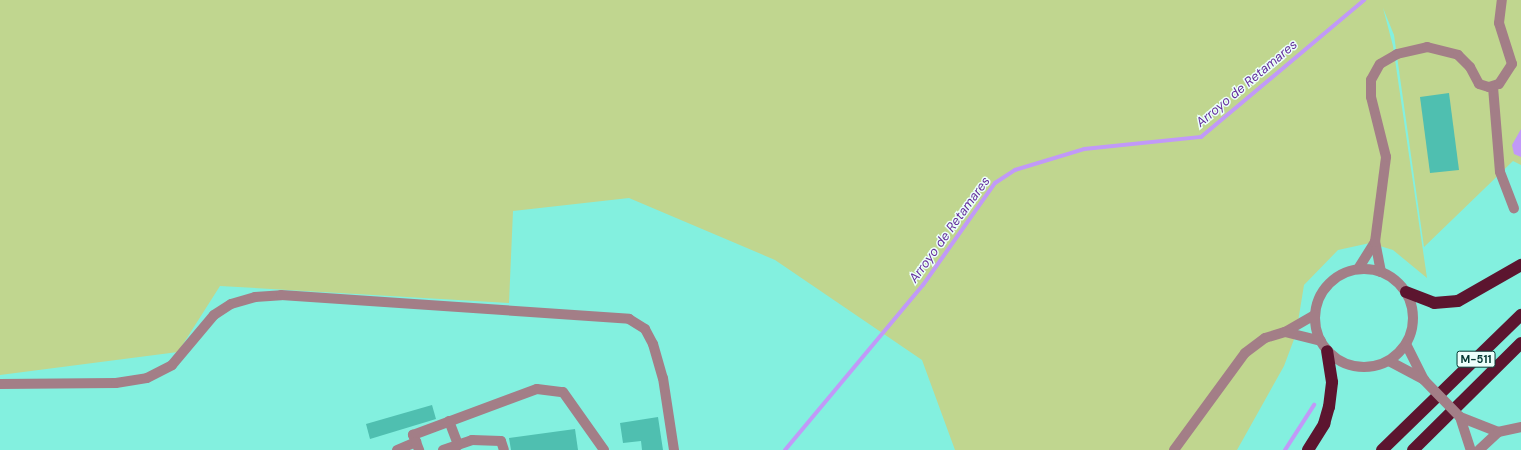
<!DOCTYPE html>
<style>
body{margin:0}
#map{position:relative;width:1521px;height:450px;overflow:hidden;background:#83f0df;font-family:"DM Sans",sans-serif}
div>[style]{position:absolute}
.green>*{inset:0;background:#c0d68f}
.water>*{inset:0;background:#c199f8}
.stream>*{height:4px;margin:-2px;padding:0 2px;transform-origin:2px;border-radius:2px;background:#c199f8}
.building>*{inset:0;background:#4fbfb0}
.minor>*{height:10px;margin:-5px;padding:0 5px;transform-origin:5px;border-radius:5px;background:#a37e87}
.minor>.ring{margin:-5px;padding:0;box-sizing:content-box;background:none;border:10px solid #a37e87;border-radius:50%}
.highway>*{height:12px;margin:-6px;padding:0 6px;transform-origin:6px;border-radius:6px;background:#5c152f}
.minor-bridge>*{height:10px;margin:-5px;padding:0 5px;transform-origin:5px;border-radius:5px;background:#a37e87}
span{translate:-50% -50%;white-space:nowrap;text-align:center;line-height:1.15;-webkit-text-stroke:3px #ecfffb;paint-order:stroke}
.shield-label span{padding:1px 3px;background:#ecfffb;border:1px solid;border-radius:3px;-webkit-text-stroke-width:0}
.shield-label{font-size:11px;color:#043832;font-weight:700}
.water-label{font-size:13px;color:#652f9c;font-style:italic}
</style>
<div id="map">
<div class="green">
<div style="clip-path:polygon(0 0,1521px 0,1521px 165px,1513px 161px,1424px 247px,1394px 35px,1383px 8px,1393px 46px,1427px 278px,1393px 250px,1370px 243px,1338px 250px,1304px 285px,1296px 334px,1284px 366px,1237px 450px,955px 450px,922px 360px,775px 260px,629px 198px,513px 211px,509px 303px,220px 286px,178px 352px,0 375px)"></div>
</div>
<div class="water">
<div style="clip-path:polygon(1521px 129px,1521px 157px,1514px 154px,1512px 145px)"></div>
</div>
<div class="stream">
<div style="left:785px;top:450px;width:215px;rotate:-50.1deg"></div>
<div style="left:923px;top:285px;width:125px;rotate:-54.8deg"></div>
<div style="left:995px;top:183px;width:24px;rotate:-33deg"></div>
<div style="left:1015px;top:170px;width:72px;rotate:-16.9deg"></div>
<div style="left:1084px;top:149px;width:118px;rotate:-5.9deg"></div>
<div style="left:1201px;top:137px;width:213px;rotate:-40deg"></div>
<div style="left:1285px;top:450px;width:54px;rotate:-57.2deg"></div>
</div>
<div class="building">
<div style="clip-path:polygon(1449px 93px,1459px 170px,1430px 173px,1420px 97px)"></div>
<div style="clip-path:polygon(432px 405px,436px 419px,370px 439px,366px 424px)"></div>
<div style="clip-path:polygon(658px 417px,663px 450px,642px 450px,641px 441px,623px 443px,620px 423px)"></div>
<div style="clip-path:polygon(575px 429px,578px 450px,511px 450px,509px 438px)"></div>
</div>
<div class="minor">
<div style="left:1493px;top:87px;width:85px;rotate:85.3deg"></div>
<div style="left:1500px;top:172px;width:39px;rotate:69deg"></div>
<div class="ring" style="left:1315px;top:269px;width:88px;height:88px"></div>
<div style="left:1358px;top:269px;width:32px;rotate:-58deg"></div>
<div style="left:1381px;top:272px;width:31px;rotate:-101deg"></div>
<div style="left:1375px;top:242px;width:86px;rotate:-82.6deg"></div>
<div style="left:1386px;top:157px;width:62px;rotate:-104deg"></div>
<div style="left:1371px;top:97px;width:17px;rotate:-90deg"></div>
<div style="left:1371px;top:80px;width:18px;rotate:-61deg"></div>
<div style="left:1380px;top:64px;width:20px;rotate:-30deg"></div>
<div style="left:1397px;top:54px;width:31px;rotate:-13deg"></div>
<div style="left:1427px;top:47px;width:32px;rotate:14deg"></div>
<div style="left:1458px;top:55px;width:17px;rotate:45deg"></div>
<div style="left:1470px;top:67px;width:19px;rotate:62deg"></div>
<div style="left:1479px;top:84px;width:10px;rotate:17deg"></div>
<div style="left:1489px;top:87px;width:10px;rotate:-17deg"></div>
<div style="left:1499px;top:84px;width:24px;rotate:-57deg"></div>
<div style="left:1512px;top:64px;width:43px;rotate:-107.6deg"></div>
<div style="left:1499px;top:23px;width:23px;rotate:-83deg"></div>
<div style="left:1285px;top:332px;width:34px;rotate:-30deg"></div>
<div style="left:1406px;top:344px;width:40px;rotate:63.4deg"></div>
<div style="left:1389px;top:361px;width:40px;rotate:28deg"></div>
<div style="left:0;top:384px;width:116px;rotate:-0.5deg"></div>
<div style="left:116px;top:383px;width:31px;rotate:-9deg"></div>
<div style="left:147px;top:378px;width:28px;rotate:-27deg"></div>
<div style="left:172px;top:365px;width:65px;rotate:-50deg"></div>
<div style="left:214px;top:315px;width:20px;rotate:-33deg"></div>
<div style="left:231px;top:304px;width:25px;rotate:-16deg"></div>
<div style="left:255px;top:297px;width:26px;rotate:-4deg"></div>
<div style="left:281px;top:295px;width:349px;rotate:3.9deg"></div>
<div style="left:629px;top:319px;width:19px;rotate:32deg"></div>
<div style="left:645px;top:329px;width:17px;rotate:62deg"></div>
<div style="left:653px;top:344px;width:35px;rotate:74deg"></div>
<div style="left:663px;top:378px;width:73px;rotate:81.3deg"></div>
<div style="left:1460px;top:417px;width:41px;rotate:21.5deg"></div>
<div style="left:1460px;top:417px;width:35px;rotate:72deg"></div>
<div style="left:449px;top:421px;width:26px;rotate:69deg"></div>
<div style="left:416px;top:442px;width:8px;rotate:-113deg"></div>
<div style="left:413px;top:435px;width:132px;rotate:-20.4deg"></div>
<div style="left:537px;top:389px;width:26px;rotate:7deg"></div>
<div style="left:563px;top:392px;width:71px;rotate:54.7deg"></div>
<div style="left:397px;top:450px;width:21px;rotate:-23deg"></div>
<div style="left:416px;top:442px;width:9px;rotate:69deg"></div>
<div style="left:443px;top:450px;width:31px;rotate:-19deg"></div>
<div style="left:472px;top:440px;width:29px;rotate:2deg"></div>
<div style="left:501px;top:441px;width:9px;rotate:72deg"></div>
<div style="left:1174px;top:450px;width:120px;rotate:-53.8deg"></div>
<div style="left:1245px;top:353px;width:25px;rotate:-37deg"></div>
<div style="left:1265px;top:338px;width:21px;rotate:-17deg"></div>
<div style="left:1285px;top:332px;width:37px;rotate:14deg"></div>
<div style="left:1479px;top:450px;width:26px;rotate:-43deg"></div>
<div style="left:1498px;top:432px;width:24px;rotate:-12deg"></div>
</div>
<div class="highway">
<div style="left:1406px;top:292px;width:30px;rotate:21deg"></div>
<div style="left:1434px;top:303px;width:24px;rotate:-5deg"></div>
<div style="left:1458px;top:301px;width:73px;rotate:-29.7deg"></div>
<div style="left:1308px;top:450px;width:31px;rotate:-58deg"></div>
<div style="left:1324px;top:424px;width:18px;rotate:-74deg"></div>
<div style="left:1329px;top:407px;width:25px;rotate:-83deg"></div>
<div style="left:1332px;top:382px;width:31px;rotate:-99deg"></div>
<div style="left:1382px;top:450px;width:194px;rotate:-44.2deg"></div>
<div style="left:1413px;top:450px;width:152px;rotate:-44.7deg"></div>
</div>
<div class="minor-bridge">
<div style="left:1424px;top:380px;width:52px;rotate:45.8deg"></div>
</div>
<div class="shield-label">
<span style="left:1476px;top:359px">M-511</span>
</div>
<div class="water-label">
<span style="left:1247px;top:84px;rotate:-40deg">Arroyo de Retamares</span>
<span style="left:950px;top:230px;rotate:-54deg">Arroyo de Retamares</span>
</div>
</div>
